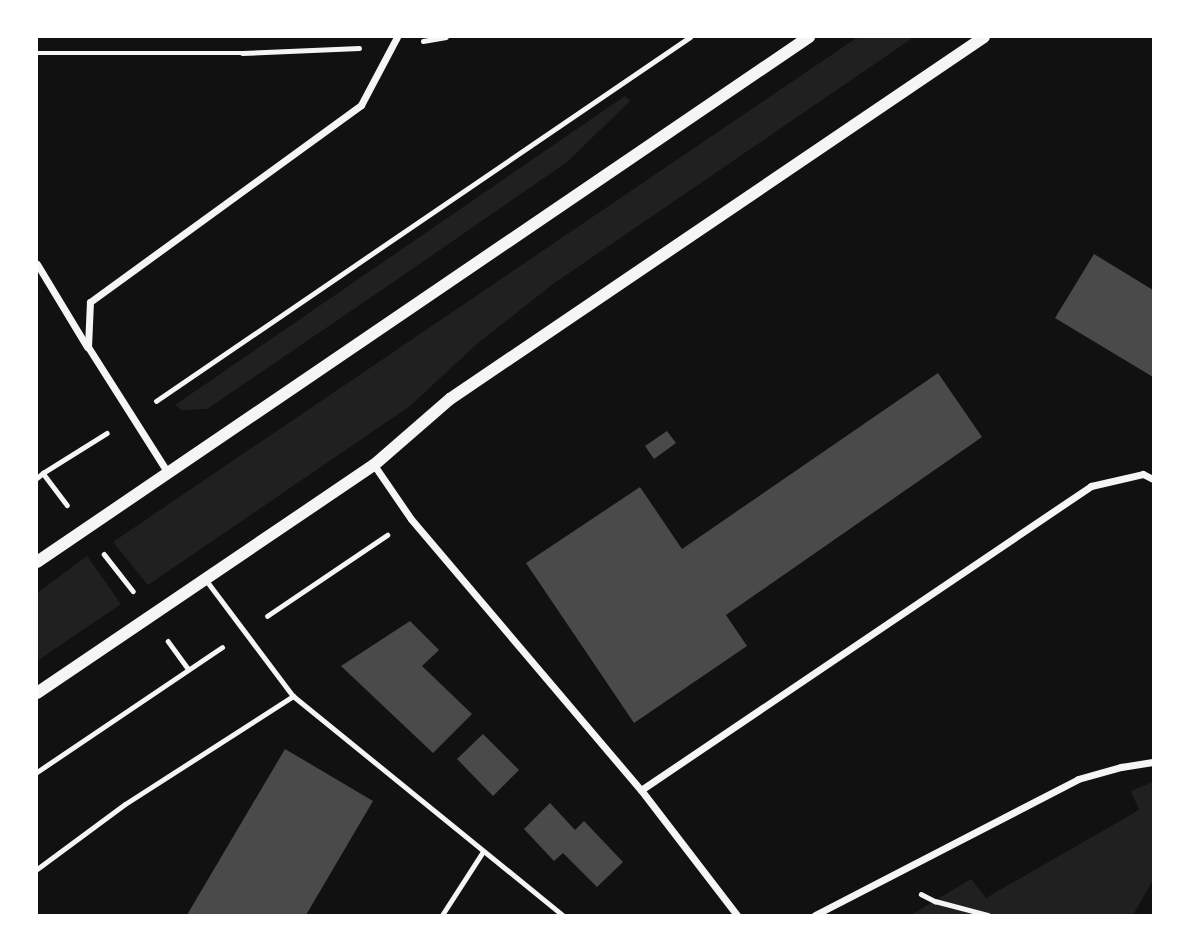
<!DOCTYPE html>
<style>
body{margin:0}
#map{position:relative;width:1190px;height:952px;overflow:hidden;background:#111;font-family:"Roboto Condensed",sans-serif}
div>[style]{position:absolute}
.green>*{inset:0;background:#202020}
.building>*{inset:0;background:#4a4a4a}
.path>*{height:4.5px;margin:-2.25px;padding:0 2.25px;transform-origin:2.25px;border-radius:2.25px;background:#f5f5f5}
.service>*{height:5px;margin:-2.5px;padding:0 2.5px;transform-origin:2.5px;border-radius:2.5px;background:#f5f5f5}
.minor>*{height:7px;margin:-3.5px;padding:0 3.5px;transform-origin:3.5px;border-radius:3.5px;background:#f5f5f5}
.tertiary>*{height:12px;margin:-6px;padding:0 6px;transform-origin:6px;border-radius:6px;background:#f5f5f5}
span{translate:-50% -50%;white-space:nowrap;text-align:center;line-height:1.15;-webkit-text-stroke:5px #fff;paint-order:stroke}
.frame{position:absolute;inset:0;border:38px solid #fff;pointer-events:none}
</style>
<div id="map">
<div class="green">
<div style="clip-path:polygon(858px 37px,914px 37px,553px 284px,478px 343px,410px 406px,148px 585px,113px 542px)"></div>
<div style="clip-path:polygon(625px 96px,630px 101px,567px 162px,392px 283px,207px 409px,182px 410px,175px 405px)"></div>
<div style="clip-path:polygon(87px 556px,121px 604px,37px 661px,37px 593px)"></div>
<div style="clip-path:polygon(1153px 782px,1153px 880px,1133px 915px,911px 915px,971px 879px,986px 898px,1139px 810px,1131px 791px)"></div>
</div>
<div class="building">
<div style="clip-path:polygon(1094px 254px,1153px 290px,1153px 377px,1055px 318px)"></div>
<div style="clip-path:polygon(938px 373px,982px 437px,726px 615px,747px 646px,634px 723px,526px 563px,640px 487px,682px 549px)"></div>
<div style="clip-path:polygon(667px 431px,676px 443px,654px 459px,645px 446px)"></div>
<div style="clip-path:polygon(410px 621px,439px 650px,422px 666px,472px 714px,433px 753px,341px 666px)"></div>
<div style="clip-path:polygon(483px 734px,519px 770px,493px 796px,457px 759px)"></div>
<div style="clip-path:polygon(285px 749px,373px 801px,306px 915px,187px 915px)"></div>
<div style="clip-path:polygon(550px 803px,575px 830px,584px 821px,623px 862px,597px 887px,563px 853px,554px 861px,524px 829px)"></div>
</div>
<div class="path">
<div style="left:423px;top:41px;width:23px;rotate:-10deg"></div>
<div style="left:37px;top:53px;width:205px"></div>
<div style="left:242px;top:53px;width:117px;rotate:-2.4deg"></div>
<div style="left:156px;top:401px;width:646px;rotate:-34.28deg"></div>
<div style="left:43px;top:473px;width:75px;rotate:-32deg"></div>
<div style="left:37px;top:478px;width:8px;rotate:-40deg"></div>
<div style="left:43px;top:473px;width:40px;rotate:53deg"></div>
<div style="left:104px;top:554px;width:47px;rotate:51.9deg"></div>
<div style="left:267px;top:616px;width:145px;rotate:-34deg"></div>
<div style="left:168px;top:641px;width:34px;rotate:54deg"></div>
<div style="left:37px;top:772px;width:223px;rotate:-34deg"></div>
<div style="left:921px;top:894px;width:16px;rotate:27deg"></div>
<div style="left:935px;top:901px;width:55px;rotate:14.8deg"></div>
</div>
<div class="service">
<div style="left:205px;top:579px;width:146px;rotate:53.1deg"></div>
<div style="left:293px;top:696px;width:347px;rotate:39.1deg"></div>
<div style="left:37px;top:869px;width:109px;rotate:-36.5deg"></div>
<div style="left:125px;top:804px;width:200px;rotate:-32.7deg"></div>
<div style="left:442px;top:915px;width:74px;rotate:-57.2deg"></div>
</div>
<div class="minor">
<div style="left:37px;top:264px;width:97px;rotate:58.9deg"></div>
<div style="left:374px;top:465px;width:65px;rotate:55.6deg"></div>
<div style="left:411px;top:519px;width:355px;rotate:49.7deg"></div>
<div style="left:641px;top:790px;width:158px;rotate:52.5deg"></div>
<div style="left:168px;top:473px;width:149px;rotate:-122.4deg"></div>
<div style="left:88px;top:347px;width:45px;rotate:-87.5deg"></div>
<div style="left:90px;top:302px;width:335px;rotate:-36deg"></div>
<div style="left:361px;top:105px;width:77px;rotate:-62.1deg"></div>
<div style="left:641px;top:790px;width:543px;rotate:-34.04deg"></div>
<div style="left:1091px;top:486px;width:53px;rotate:-13deg"></div>
<div style="left:1143px;top:474px;width:11px;rotate:27deg"></div>
<div style="left:815px;top:915px;width:296px;rotate:-27.3deg"></div>
<div style="left:1078px;top:779px;width:45px;rotate:-15.6deg"></div>
<div style="left:1121px;top:767px;width:32px;rotate:-9deg"></div>
</div>
<div class="tertiary">
<div style="left:37px;top:562px;width:934px;rotate:-34.22deg"></div>
<div style="left:37px;top:693px;width:407px;rotate:-34.1deg"></div>
<div style="left:374px;top:465px;width:101px;rotate:-41deg"></div>
<div style="left:450px;top:399px;width:645px;rotate:-34.13deg"></div>
</div>
<div class="frame"></div>
</div>
